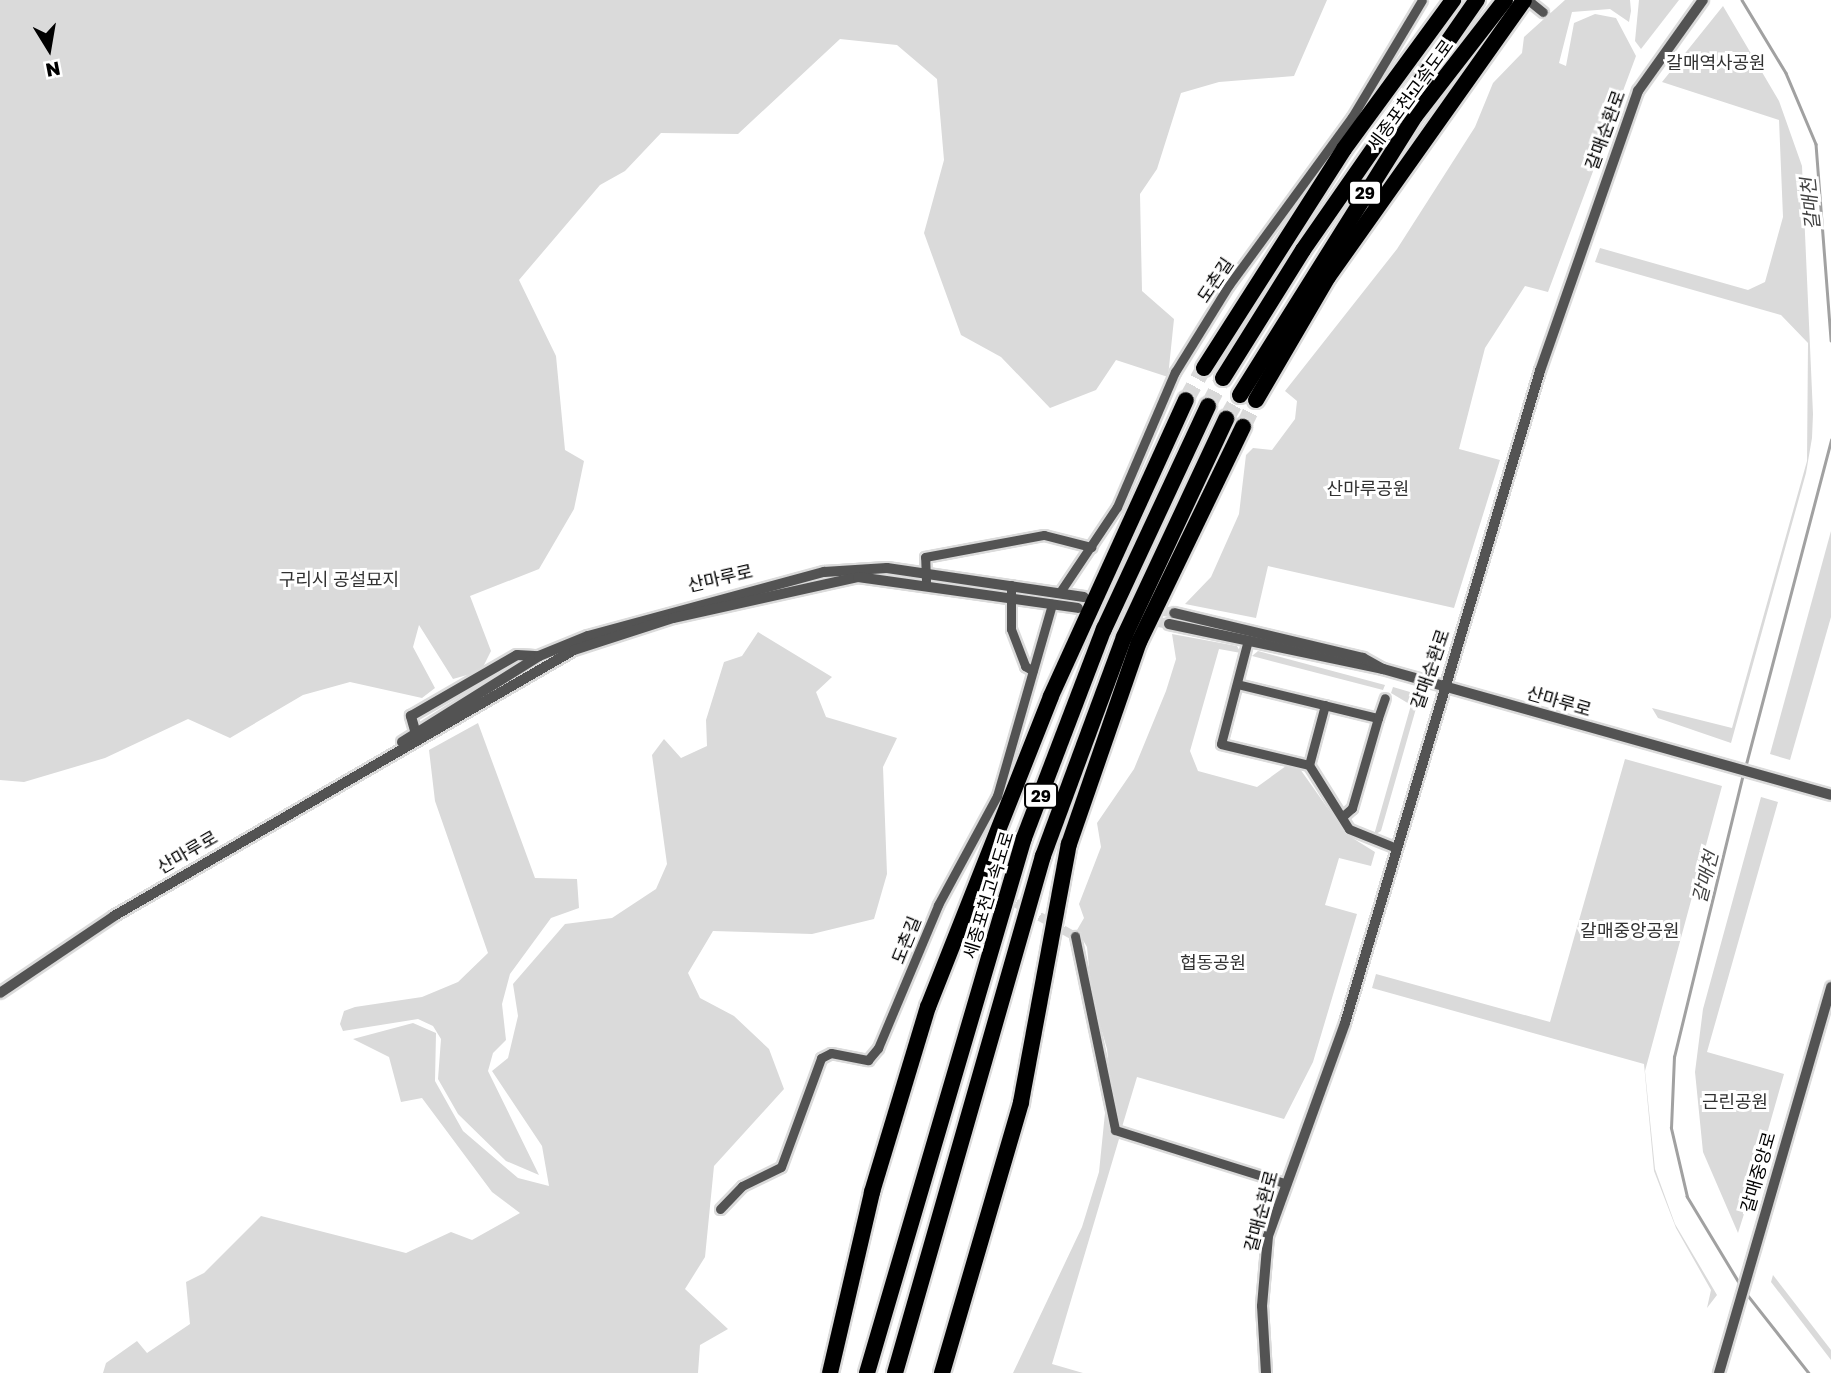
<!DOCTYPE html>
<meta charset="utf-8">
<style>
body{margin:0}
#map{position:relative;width:1831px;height:1373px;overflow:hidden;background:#fff;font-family:"Golos Text","Noto Sans KR",sans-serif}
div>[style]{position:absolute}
.green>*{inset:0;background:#dadada}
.stream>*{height:2.5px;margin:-1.25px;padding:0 1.25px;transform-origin:1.25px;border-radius:1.25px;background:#a1a1a1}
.minor-tunnel>*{height:9px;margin-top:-4.5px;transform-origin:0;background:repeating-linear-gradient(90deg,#d9d9d9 0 9px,transparent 0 13.5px)}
.tertiary-tunnel>*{height:10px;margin-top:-5px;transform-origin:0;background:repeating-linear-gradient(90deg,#d9d9d9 0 10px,transparent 0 15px)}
.motorway-tunnel>*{height:16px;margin-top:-8px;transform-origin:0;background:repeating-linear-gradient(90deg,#d9d9d9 0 16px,transparent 0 24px)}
.roads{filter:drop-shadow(2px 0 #dbdbdb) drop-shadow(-2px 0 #dbdbdb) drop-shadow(0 2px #dbdbdb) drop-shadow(0 -2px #dbdbdb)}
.minor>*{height:9px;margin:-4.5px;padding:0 4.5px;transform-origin:4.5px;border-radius:4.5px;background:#535353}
.tertiary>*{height:10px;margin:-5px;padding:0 5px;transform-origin:5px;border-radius:5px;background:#535353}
.motorway>*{height:16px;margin:-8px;padding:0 8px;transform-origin:8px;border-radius:8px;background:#000}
span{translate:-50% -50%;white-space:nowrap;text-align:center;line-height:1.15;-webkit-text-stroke:6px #fff;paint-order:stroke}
.shield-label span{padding:2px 5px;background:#fff;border:2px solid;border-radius:5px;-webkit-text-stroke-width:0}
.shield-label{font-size:16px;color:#000;font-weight:700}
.park-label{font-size:18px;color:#313131}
.street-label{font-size:18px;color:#000}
.water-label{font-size:19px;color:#424242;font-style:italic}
.north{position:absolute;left:14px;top:14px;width:70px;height:70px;-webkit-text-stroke:5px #fff;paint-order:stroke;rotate:169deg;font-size:19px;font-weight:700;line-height:28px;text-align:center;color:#000}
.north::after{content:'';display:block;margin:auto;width:24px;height:32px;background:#000;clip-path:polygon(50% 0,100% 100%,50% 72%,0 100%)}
</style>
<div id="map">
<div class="green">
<div style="clip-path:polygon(0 0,1327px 0,1294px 76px,1219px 82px,1181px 93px,1157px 169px,1140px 194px,1142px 291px,1174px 319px,1168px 377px,1116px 360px,1096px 390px,1050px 408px,1001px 357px,961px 335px,924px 233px,944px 160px,937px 79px,897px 45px,840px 39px,738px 134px,661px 133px,625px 171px,600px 185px,519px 280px,556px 356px,565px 450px,584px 461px,574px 509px,539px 569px,470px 596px,491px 651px,481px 671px,453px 679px,419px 625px,413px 647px,435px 688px,422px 698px,350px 682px,303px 695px,230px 738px,188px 719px,105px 758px,24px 782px,0 780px)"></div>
<div style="clip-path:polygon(1565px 0,1630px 0,1631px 11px,1629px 22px,1610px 9px,1572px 12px,1559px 63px,1566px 66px,1574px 23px,1595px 14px,1616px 18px,1636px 56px,1548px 292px,1525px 286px,1485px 348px,1459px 449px,1500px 460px,1454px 608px,1268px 566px,1256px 618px,1185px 604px,1211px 577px,1239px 514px,1246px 455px,1253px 448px,1272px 450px,1295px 419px,1297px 401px,1285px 391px,1397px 249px,1475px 127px,1493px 83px,1522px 53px,1524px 37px)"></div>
<div style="clip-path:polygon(1639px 0,1679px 0,1641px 49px,1635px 41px)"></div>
<div style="clip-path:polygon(1723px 6px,1779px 101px,1802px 166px,1813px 414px,1812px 438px,1806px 473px,1731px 743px,1658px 718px,1652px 708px,1732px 728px,1807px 461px,1808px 343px,1781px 315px,1595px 262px,1600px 248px,1748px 290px,1765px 282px,1783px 217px,1779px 120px,1662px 82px)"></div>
<div style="clip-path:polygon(1831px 531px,1831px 617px,1790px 760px,1770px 754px)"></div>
<div style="clip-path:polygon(758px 632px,832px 677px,816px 692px,826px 717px,897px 738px,883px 767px,887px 874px,874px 919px,812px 934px,713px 931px,688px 973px,700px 998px,734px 1016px,769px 1049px,784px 1089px,714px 1166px,705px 1257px,685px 1289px,728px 1329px,700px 1345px,698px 1373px,103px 1373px,106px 1363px,137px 1341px,147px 1353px,190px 1324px,186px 1282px,204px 1273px,261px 1216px,406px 1253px,451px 1232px,472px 1240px,520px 1213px,492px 1192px,422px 1098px,401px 1102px,389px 1057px,353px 1039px,413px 1023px,436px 1033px,435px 1081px,463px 1131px,518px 1178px,549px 1186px,542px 1146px,492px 1071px,508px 1058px,518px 1016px,513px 984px,565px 924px,612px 918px,656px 889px,667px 864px,652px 755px,664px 739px,681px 758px,707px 746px,706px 720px,724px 662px,742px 656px)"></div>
<div style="clip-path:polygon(1172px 634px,1237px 646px,1241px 653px,1219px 649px,1190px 751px,1198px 771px,1257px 787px,1286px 766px,1300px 769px,1346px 834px,1375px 852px,1371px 866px,1339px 858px,1325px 905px,1357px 914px,1313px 1062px,1284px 1119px,1137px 1077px,1122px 1127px,1114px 1115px,1107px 1049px,1092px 997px,1087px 947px,1077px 930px,1084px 918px,1079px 904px,1101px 847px,1097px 823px,1134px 769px,1166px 691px,1176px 659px)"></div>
<div style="clip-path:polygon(1258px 651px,1385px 685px,1383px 690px,1252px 656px)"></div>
<div style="clip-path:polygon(1393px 687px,1410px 692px,1417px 705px,1381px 831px,1374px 835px,1411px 705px,1391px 693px)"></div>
<div style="clip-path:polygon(478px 723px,535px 878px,577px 879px,579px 908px,551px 918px,510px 974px,502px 1004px,506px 1040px,493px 1053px,488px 1071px,539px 1175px,506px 1161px,458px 1114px,438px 1079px,441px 1039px,433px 1026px,418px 1019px,343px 1031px,340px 1024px,344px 1011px,355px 1007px,422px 997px,458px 982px,488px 953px,435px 801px,429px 750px)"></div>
<div style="clip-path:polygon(1625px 759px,1722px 786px,1645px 1071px,1655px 1169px,1675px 1224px,1717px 1295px,1707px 1308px,1711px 1290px,1676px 1228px,1654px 1171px,1644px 1064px,1372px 988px,1376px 974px,1550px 1022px)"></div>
<div style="clip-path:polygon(1761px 797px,1778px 802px,1707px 1052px,1784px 1074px,1757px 1169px,1750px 1168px,1756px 1176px,1738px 1233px,1703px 1152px,1695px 1072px,1703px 1009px)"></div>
<div style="clip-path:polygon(1105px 1113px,1119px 1139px,1052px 1364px,1083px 1373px,1013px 1373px,1082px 1227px,1099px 1172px)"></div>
<div style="clip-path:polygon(1773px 1275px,1831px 1350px,1831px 1360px,1771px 1282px)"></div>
</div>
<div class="stream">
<div style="left:1742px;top:0;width:85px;rotate:58.9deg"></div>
<div style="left:1786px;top:73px;width:77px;rotate:67.1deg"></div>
<div style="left:1816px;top:144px;width:197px;rotate:85.6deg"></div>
<div style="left:1745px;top:768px;width:339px;rotate:-75.3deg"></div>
<div style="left:1740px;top:1285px;width:103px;rotate:-121.1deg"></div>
<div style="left:1687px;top:1197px;width:71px;rotate:-103.1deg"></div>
<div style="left:1671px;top:1128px;width:71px;rotate:-87.6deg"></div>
<div style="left:1674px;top:1057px;width:291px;rotate:-76.3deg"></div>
<div style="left:1746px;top:1293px;width:102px;rotate:51.8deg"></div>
</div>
<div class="minor-tunnel">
<div style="left:969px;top:876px;width:122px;rotate:29.5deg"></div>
</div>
<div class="tertiary-tunnel">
<div style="left:1090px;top:598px;width:85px;rotate:10.1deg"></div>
<div style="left:1084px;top:609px;width:86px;rotate:10deg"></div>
</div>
<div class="motorway-tunnel">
<div style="left:1186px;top:400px;width:37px;rotate:-61deg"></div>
<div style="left:1208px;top:406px;width:32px;rotate:-62deg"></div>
<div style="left:1226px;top:419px;width:28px;rotate:-60deg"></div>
<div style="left:1243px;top:427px;width:30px;rotate:-64deg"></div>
</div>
<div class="roads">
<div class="minor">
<div style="left:1528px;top:0;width:19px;rotate:39deg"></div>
<div style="left:926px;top:581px;width:24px;rotate:-92deg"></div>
<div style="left:925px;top:557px;width:121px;rotate:-10.5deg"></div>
<div style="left:1044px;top:535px;width:49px;rotate:14.3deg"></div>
<div style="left:1011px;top:585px;width:44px;rotate:90deg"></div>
<div style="left:1011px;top:629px;width:40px;rotate:69deg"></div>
<div style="left:1025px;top:666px;width:9px;rotate:32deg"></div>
<div style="left:1060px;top:592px;width:102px;rotate:-56.2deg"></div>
<div style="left:1117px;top:507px;width:147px;rotate:-66.8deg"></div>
<div style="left:1175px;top:372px;width:102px;rotate:-58.2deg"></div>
<div style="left:1229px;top:285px;width:208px;rotate:-53.8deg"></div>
<div style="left:1352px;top:117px;width:136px;rotate:-59.1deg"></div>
<div style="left:1248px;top:640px;width:107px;rotate:104.6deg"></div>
<div style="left:1221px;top:744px;width:90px;rotate:13.4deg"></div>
<div style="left:1309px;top:765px;width:75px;rotate:58deg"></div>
<div style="left:1349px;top:829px;width:48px;rotate:21.8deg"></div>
<div style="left:1237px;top:684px;width:145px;rotate:13.6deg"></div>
<div style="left:1378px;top:718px;width:94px;rotate:106.1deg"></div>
<div style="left:1352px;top:808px;width:13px;rotate:138deg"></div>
<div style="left:1378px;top:718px;width:21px;rotate:-71deg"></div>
<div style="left:1309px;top:765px;width:62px;rotate:-75.1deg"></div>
<div style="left:1075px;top:936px;width:198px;rotate:78.3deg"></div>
<div style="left:1115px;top:1130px;width:177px;rotate:17.4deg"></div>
<div style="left:720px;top:1209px;width:32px;rotate:-46deg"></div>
<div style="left:742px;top:1186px;width:43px;rotate:-26deg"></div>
<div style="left:781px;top:1167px;width:116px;rotate:-69.8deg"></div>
<div style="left:821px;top:1058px;width:11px;rotate:-27deg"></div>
<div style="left:831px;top:1053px;width:38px;rotate:11deg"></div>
<div style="left:868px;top:1060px;width:16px;rotate:-50deg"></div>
<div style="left:878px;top:1048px;width:155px;rotate:-67.2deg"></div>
<div style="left:938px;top:905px;width:124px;rotate:-61.6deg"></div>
<div style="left:997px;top:796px;width:200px;rotate:-74deg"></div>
</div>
<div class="tertiary">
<div style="left:1169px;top:624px;width:219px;rotate:11.9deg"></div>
<div style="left:1383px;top:669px;width:23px;rotate:-151deg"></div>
<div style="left:1363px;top:658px;width:194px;rotate:-166.6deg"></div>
<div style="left:1383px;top:669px;width:465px;rotate:15.7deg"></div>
<div style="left:416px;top:734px;width:19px;rotate:-106deg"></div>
<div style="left:411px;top:716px;width:122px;rotate:-29.9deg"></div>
<div style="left:517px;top:655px;width:22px;rotate:3deg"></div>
<div style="left:402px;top:742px;width:162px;rotate:-32.1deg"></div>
<div style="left:539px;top:656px;width:53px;rotate:-22.2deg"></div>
<div style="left:588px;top:636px;width:245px;rotate:-15.2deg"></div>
<div style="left:824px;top:572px;width:63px;rotate:-3.6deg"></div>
<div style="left:887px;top:568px;width:199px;rotate:8.4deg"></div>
<div style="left:0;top:993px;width:138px;rotate:-34deg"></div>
<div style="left:114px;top:916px;width:531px;rotate:-30.04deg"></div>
<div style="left:574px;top:650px;width:104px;rotate:-17.9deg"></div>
<div style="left:673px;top:618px;width:189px;rotate:-12.5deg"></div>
<div style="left:858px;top:577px;width:222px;rotate:8deg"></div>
<div style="left:1266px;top:1373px;width:67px;rotate:-93.4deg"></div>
<div style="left:1262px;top:1306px;width:70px;rotate:-85.1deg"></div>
<div style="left:1268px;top:1236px;width:226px;rotate:-70.1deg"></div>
<div style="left:1345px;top:1023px;width:681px;rotate:-73.35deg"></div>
<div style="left:1540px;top:371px;width:297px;rotate:-70.7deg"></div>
<div style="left:1638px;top:91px;width:112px;rotate:-54.5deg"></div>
<div style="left:1719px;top:1373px;width:402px;rotate:-73.8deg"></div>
</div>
<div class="motorway">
<div style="left:1204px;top:368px;width:260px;rotate:-57.4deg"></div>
<div style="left:1344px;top:149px;width:185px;rotate:-53.8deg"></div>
<div style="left:1223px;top:378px;width:151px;rotate:-58deg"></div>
<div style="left:1303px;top:250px;width:305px;rotate:-55.2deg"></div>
<div style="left:1240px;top:395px;width:329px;rotate:-57.9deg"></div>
<div style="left:1415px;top:116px;width:147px;rotate:-52.2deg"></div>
<div style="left:1256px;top:400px;width:143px;rotate:-59.7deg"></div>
<div style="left:1328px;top:277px;width:339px;rotate:-54.7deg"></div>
<div style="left:830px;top:1373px;width:186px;rotate:-76.9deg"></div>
<div style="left:872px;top:1192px;width:193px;rotate:-73.2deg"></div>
<div style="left:928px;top:1007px;width:334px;rotate:-68.4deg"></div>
<div style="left:1051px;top:696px;width:325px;rotate:-65.5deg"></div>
<div style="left:867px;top:1373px;width:558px;rotate:-73.65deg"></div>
<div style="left:1024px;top:838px;width:224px;rotate:-69.1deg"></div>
<div style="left:1104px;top:629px;width:246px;rotate:-65deg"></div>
<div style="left:895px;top:1373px;width:538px;rotate:-74.03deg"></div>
<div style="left:1043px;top:856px;width:233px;rotate:-69.7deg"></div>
<div style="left:1124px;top:637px;width:241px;rotate:-64.9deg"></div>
<div style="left:942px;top:1373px;width:282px;rotate:-73.7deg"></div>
<div style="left:1021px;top:1102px;width:262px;rotate:-79.5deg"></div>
<div style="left:1069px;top:844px;width:214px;rotate:-70.9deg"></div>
<div style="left:1139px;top:642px;width:239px;rotate:-64.2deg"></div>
</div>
</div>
<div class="shield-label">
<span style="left:1365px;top:193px">29</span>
<span style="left:1041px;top:796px">29</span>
</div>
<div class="park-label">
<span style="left:1716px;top:62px">갈매역사공원</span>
<span style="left:1368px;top:488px">산마루공원</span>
<span style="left:339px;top:579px">구리시 공설묘지</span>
<span style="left:1630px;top:930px">갈매중앙공원</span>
<span style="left:1213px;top:962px">협동공원</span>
<span style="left:1735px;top:1101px">근린공원</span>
</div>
<div class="street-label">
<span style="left:1410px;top:95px;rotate:-54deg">세종포천고속도로</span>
<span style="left:1605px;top:130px;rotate:-70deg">갈매순환로</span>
<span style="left:1215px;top:280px;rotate:-56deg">도촌길</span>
<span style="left:720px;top:578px;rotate:-13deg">산마루로</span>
<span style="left:1430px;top:669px;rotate:-71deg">갈매순환로</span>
<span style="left:1559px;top:701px;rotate:16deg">산마루로</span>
<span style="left:187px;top:852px;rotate:-30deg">산마루로</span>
<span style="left:988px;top:895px;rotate:-73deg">세종포천고속도로</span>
<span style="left:906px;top:940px;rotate:-68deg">도촌길</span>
<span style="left:1758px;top:1172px;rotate:-74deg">갈매중앙로</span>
<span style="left:1261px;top:1211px;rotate:-75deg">갈매순환로</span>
</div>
<div class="water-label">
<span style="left:1810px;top:204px;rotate:-96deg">갈매천</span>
<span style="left:1705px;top:877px;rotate:-76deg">갈매천</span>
</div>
<div class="north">N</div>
</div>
